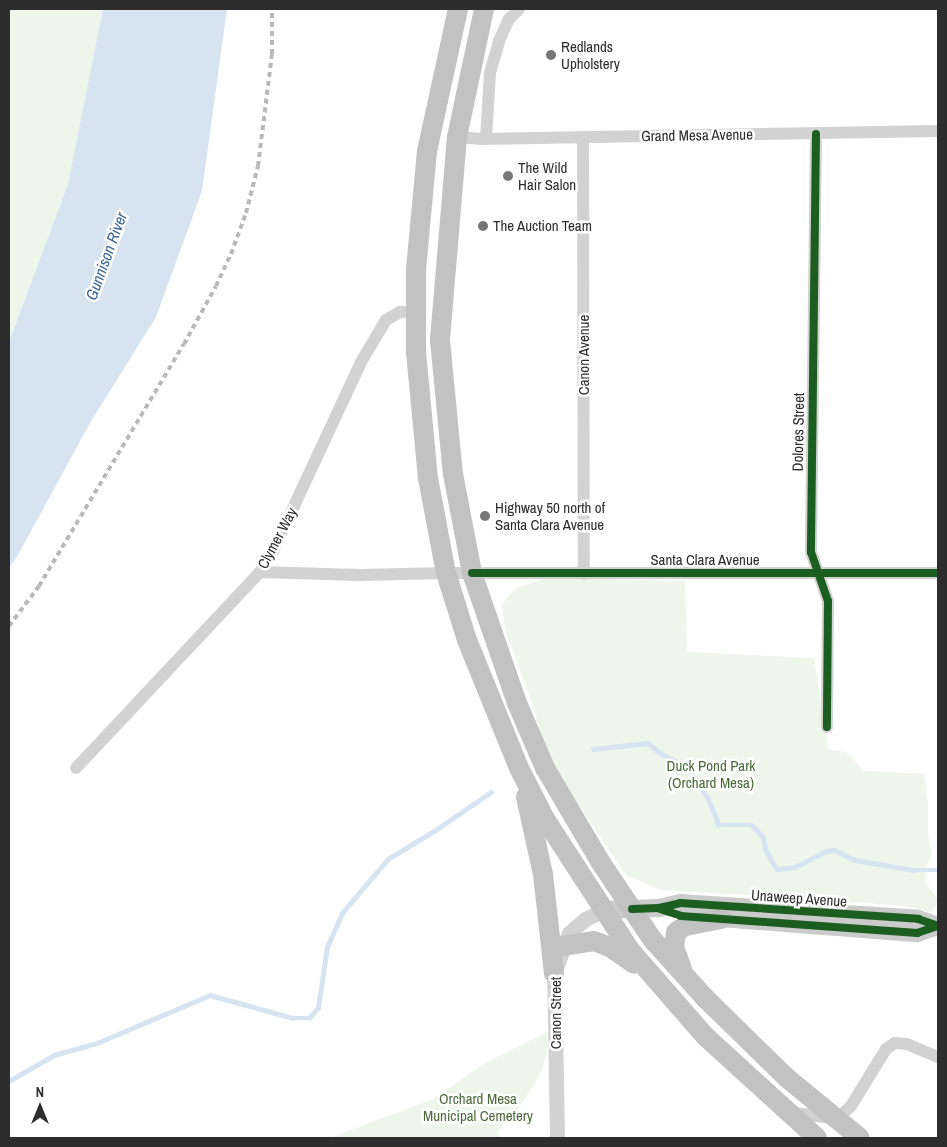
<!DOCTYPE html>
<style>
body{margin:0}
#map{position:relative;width:947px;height:1147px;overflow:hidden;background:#fff;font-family:"Archivo Narrow",sans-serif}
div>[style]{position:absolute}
.green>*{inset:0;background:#eef5eb}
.water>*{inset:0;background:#d6e4f2}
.stream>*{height:4.5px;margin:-2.25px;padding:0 2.25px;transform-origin:2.25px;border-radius:2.25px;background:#d6e4f2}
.minor>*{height:12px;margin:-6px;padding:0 6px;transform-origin:6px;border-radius:6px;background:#d2d2d2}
.tertiary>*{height:15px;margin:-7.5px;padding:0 7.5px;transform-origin:7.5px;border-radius:7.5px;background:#d2d2d2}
.secondary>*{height:18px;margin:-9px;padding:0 9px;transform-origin:9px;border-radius:9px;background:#cbcbcb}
.trunk>*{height:20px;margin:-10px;padding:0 10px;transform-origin:10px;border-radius:10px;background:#c2c2c2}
.rail>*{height:4px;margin-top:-2px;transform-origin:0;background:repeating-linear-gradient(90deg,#b9b9b9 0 5px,transparent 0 9px)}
.cycleway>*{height:8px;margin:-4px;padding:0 4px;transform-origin:4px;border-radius:4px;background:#1b5e20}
.dots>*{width:14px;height:14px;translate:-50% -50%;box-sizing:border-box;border:2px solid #fff;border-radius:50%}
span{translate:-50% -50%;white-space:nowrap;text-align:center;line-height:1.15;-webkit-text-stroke:5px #fff;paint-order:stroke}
.poi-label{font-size:15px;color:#2d2d2d}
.left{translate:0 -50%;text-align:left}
.street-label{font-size:15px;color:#2d2d2d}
.park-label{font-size:15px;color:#4a6b39}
.water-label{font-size:16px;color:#386593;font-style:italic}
.frame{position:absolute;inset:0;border:10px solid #2d2d2d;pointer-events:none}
.north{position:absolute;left:15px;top:1082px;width:50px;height:50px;-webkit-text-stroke:4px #fff;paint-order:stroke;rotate:0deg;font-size:14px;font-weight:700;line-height:20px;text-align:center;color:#2d2d2d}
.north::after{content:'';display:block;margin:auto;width:18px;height:22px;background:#2d2d2d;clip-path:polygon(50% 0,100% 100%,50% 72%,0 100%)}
</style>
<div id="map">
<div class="green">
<div style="clip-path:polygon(9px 9px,103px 9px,68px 184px,9px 342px)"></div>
<div style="clip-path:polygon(547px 578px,685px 581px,687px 652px,814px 658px,828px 749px,846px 752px,864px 771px,924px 774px,928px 803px,928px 833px,932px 855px,927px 865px,925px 882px,938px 899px,932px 912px,905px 906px,798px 898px,660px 890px,626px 875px,566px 786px,545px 747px,529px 694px,505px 630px,502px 605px,514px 589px)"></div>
<div style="clip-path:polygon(547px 1032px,547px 1051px,542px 1070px,524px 1101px,497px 1133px,502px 1138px,330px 1138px,433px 1099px,485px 1063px)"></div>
</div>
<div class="water">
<div style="clip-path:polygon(103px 9px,227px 9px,202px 191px,156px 317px,90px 423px,18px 555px,9px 568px,9px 342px,68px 184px)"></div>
</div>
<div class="stream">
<div style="left:593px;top:749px;width:55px;rotate:-6.2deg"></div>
<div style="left:648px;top:743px;width:19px;rotate:39deg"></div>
<div style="left:663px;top:755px;width:28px;rotate:26deg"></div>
<div style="left:688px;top:767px;width:37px;rotate:57deg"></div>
<div style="left:708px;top:798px;width:29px;rotate:68deg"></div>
<div style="left:719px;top:825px;width:33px"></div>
<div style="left:752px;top:825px;width:16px;rotate:47deg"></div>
<div style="left:763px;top:837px;width:14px;rotate:78deg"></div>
<div style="left:766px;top:851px;width:21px;rotate:59deg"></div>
<div style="left:777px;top:869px;width:18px;rotate:-6deg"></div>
<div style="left:795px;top:867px;width:35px;rotate:-27deg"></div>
<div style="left:826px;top:851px;width:9px;rotate:-6deg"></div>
<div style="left:835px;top:850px;width:22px;rotate:27deg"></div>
<div style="left:855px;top:860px;width:59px;rotate:9.8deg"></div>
<div style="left:913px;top:870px;width:25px"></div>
<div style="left:9px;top:1081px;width:52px;rotate:-30deg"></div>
<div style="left:54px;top:1055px;width:45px;rotate:-15.6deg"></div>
<div style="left:97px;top:1043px;width:123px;rotate:-23deg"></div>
<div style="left:210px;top:995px;width:86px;rotate:15.5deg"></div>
<div style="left:293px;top:1018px;width:16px"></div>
<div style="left:309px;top:1018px;width:13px;rotate:-48deg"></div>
<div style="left:318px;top:1008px;width:62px;rotate:-81.6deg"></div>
<div style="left:327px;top:947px;width:37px;rotate:-66deg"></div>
<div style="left:342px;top:913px;width:71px;rotate:-49.6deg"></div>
<div style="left:388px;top:859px;width:54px;rotate:-31.3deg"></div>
<div style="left:434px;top:831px;width:69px;rotate:-34.4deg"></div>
</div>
<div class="minor">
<div style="left:816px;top:134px;width:418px;rotate:90.7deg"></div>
<div style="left:811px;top:552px;width:52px;rotate:70.9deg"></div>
<div style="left:828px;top:601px;width:126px;rotate:90.5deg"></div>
<div style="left:457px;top:137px;width:24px;rotate:5deg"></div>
<div style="left:481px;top:139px;width:457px;rotate:-1deg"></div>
<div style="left:583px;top:137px;width:437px;rotate:89.9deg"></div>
<div style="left:486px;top:138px;width:65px;rotate:-86.5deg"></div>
<div style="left:490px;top:73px;width:33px;rotate:-74deg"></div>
<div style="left:499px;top:41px;width:24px;rotate:-66deg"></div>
<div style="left:509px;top:19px;width:14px;rotate:-45deg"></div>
<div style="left:260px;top:572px;width:100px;rotate:1.7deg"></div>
<div style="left:360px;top:575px;width:86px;rotate:-1.3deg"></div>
<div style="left:446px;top:573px;width:492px"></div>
<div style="left:76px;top:768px;width:269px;rotate:-46.8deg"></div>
<div style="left:260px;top:572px;width:25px;rotate:-58deg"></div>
<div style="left:273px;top:551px;width:208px;rotate:-65deg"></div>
<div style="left:361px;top:362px;width:49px;rotate:-59.2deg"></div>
<div style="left:386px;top:320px;width:16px;rotate:-30deg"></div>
<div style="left:400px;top:312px;width:16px;rotate:-4deg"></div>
<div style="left:790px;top:1112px;width:48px;rotate:8.5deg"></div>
<div style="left:837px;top:1119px;width:19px;rotate:-43deg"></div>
<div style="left:851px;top:1106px;width:67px;rotate:-58.4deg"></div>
<div style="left:886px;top:1049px;width:11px;rotate:-34deg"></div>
<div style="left:895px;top:1043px;width:12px;rotate:5deg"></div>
<div style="left:907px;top:1044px;width:34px;rotate:23deg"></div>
</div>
<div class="tertiary">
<div style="left:557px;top:1138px;width:165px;rotate:-91deg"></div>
<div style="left:554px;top:973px;width:43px;rotate:-69.4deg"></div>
<div style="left:569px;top:933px;width:21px;rotate:-41deg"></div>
<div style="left:585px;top:919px;width:21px;rotate:-25deg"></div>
</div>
<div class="secondary">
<div style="left:604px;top:910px;width:55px;rotate:-2.1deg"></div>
<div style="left:659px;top:908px;width:22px;rotate:-13deg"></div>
<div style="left:680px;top:903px;width:239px;rotate:3.8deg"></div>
<div style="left:918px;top:919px;width:21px;rotate:19deg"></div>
<div style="left:707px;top:917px;width:211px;rotate:4.4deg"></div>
<div style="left:917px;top:933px;width:21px;rotate:-19deg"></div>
</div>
<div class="trunk">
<div style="left:458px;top:9px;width:145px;rotate:102.3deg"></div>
<div style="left:427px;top:151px;width:119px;rotate:95.3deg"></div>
<div style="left:416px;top:269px;width:83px;rotate:90deg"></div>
<div style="left:416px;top:352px;width:127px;rotate:84.6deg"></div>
<div style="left:428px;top:478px;width:97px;rotate:79.3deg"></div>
<div style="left:446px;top:573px;width:70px;rotate:72.6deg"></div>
<div style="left:467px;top:640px;width:138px;rotate:67.9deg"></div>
<div style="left:519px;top:768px;width:57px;rotate:63deg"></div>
<div style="left:545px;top:819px;width:156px;rotate:57deg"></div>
<div style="left:630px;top:950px;width:116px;rotate:48.9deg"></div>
<div style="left:706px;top:1037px;width:150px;rotate:42.3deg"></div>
<div style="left:484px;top:9px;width:131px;rotate:101.9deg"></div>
<div style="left:457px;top:137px;width:204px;rotate:94.8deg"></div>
<div style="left:440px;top:340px;width:135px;rotate:84.5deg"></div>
<div style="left:453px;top:474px;width:101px;rotate:79.1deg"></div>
<div style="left:472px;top:573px;width:138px;rotate:70.9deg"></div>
<div style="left:517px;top:703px;width:71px;rotate:66.7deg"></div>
<div style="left:545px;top:768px;width:110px;rotate:59.5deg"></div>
<div style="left:601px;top:863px;width:92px;rotate:56.1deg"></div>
<div style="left:652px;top:939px;width:81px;rotate:48deg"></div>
<div style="left:706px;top:999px;width:113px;rotate:44.3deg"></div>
<div style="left:787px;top:1078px;width:94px;rotate:39.4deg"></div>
<div style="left:526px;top:797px;width:79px;rotate:77.6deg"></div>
<div style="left:543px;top:874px;width:100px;rotate:83.7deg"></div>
<div style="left:563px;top:946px;width:31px;rotate:-9deg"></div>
<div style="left:594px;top:941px;width:17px;rotate:21deg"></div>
<div style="left:610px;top:947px;width:29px;rotate:35deg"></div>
<div style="left:682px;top:969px;width:23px;rotate:-110deg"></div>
<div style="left:674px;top:947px;width:15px;rotate:-82deg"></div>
<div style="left:676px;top:932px;width:11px;rotate:-34deg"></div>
<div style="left:685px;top:926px;width:37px;rotate:-11deg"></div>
</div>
<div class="rail">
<div style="left:9px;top:626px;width:50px;rotate:-53.1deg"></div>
<div style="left:39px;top:586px;width:282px;rotate:-59.1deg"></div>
<div style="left:184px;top:344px;width:66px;rotate:-61.1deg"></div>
<div style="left:216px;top:286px;width:35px;rotate:-65deg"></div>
<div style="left:231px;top:254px;width:44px;rotate:-69.9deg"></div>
<div style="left:246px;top:213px;width:49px;rotate:-75.7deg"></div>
<div style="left:258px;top:166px;width:113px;rotate:-82.9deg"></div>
<div style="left:272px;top:54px;width:45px;rotate:-90deg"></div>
</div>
<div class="cycleway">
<div style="left:816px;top:134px;width:418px;rotate:90.7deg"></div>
<div style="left:811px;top:552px;width:52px;rotate:70.9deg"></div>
<div style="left:828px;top:601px;width:126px;rotate:90.5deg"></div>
<div style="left:472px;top:573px;width:466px"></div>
<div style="left:632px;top:909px;width:27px;rotate:-2deg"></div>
<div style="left:659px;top:908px;width:22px;rotate:-13deg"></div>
<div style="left:680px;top:903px;width:239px;rotate:3.8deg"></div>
<div style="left:918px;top:919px;width:21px;rotate:19deg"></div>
<div style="left:660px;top:909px;width:22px;rotate:18deg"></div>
<div style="left:681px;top:916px;width:237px;rotate:4.1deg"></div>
<div style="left:917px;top:933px;width:21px;rotate:-19deg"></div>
</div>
<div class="dots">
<div style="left:551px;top:55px;background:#767676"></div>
<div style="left:508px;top:176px;background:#767676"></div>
<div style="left:483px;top:226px;background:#767676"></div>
<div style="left:485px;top:516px;background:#767676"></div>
</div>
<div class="poi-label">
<span class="left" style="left:561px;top:55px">Redlands<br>Upholstery</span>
<span class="left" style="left:518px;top:176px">The Wild<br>Hair Salon</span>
<span class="left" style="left:493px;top:226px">The Auction Team</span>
<span class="left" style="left:495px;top:516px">Highway 50 north of<br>Santa Clara Avenue</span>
</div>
<div class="street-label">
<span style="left:697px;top:135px;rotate:-1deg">Grand Mesa Avenue</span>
<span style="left:584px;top:355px;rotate:-90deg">Canon Avenue</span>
<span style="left:798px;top:432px;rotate:-89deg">Dolores Street</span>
<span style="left:277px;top:538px;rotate:-62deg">Clymer Way</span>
<span style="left:705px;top:560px">Santa Clara Avenue</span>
<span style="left:799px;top:898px;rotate:4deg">Unaweep Avenue</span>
<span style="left:556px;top:1013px;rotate:-90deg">Canon Street</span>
</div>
<div class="park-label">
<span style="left:711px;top:774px">Duck Pond Park<br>(Orchard Mesa)</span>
<span style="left:478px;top:1107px">Orchard Mesa<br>Municipal Cemetery</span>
</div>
<div class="water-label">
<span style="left:106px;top:256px;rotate:-70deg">Gunnison River</span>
</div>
<div class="frame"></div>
<div class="north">N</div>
</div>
